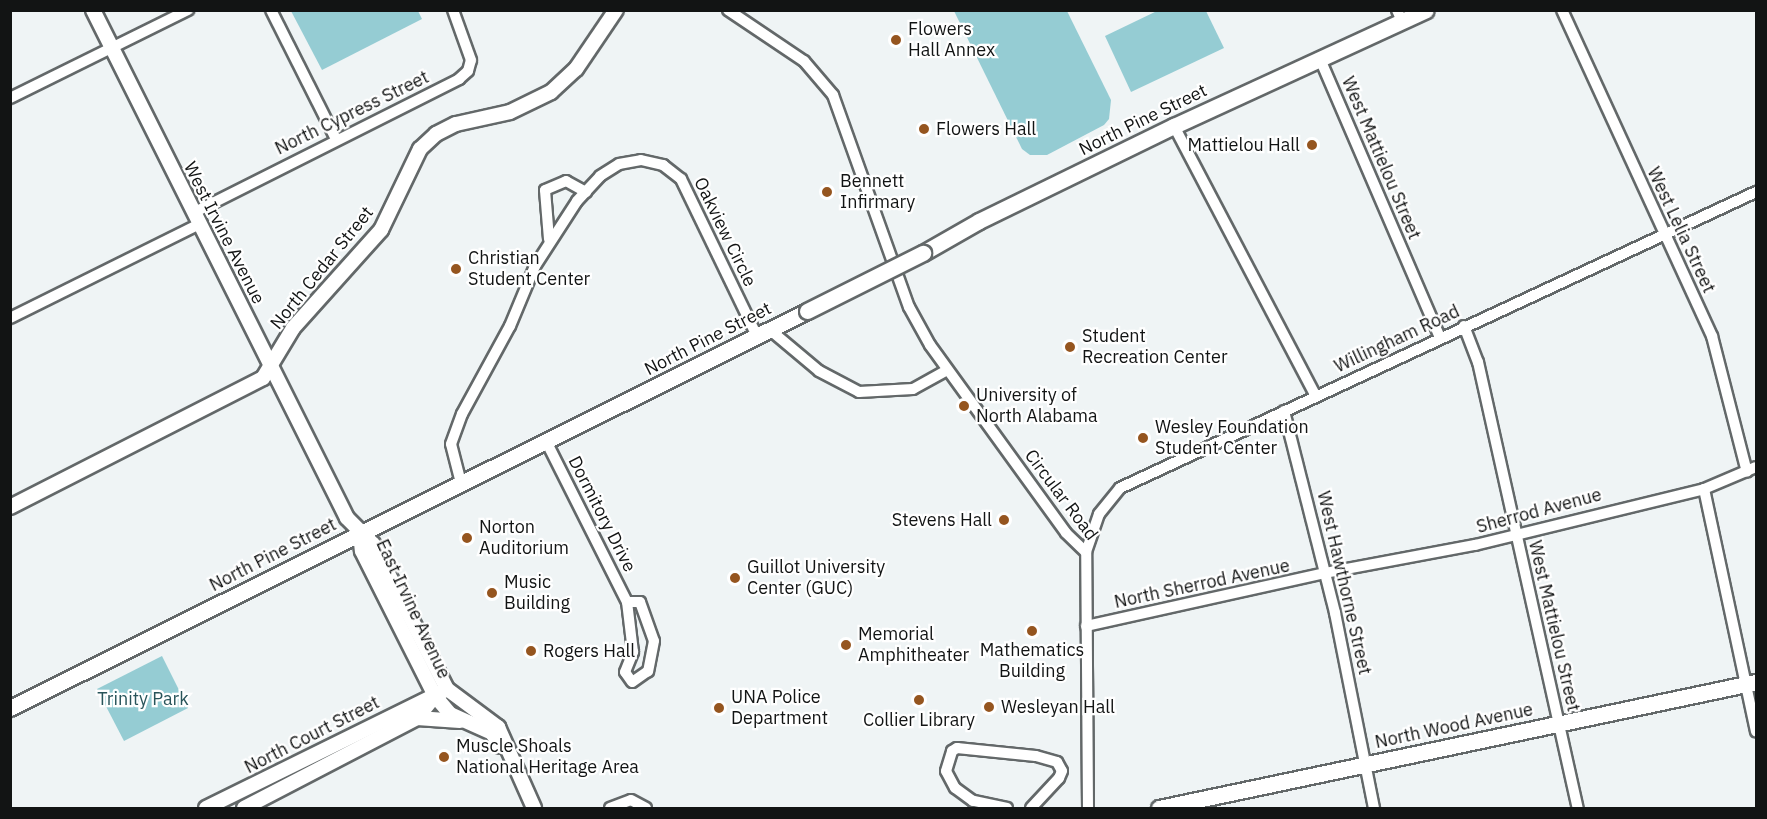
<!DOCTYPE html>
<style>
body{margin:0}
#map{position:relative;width:1767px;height:819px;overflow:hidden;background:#eff4f5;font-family:"IBM Plex Sans",sans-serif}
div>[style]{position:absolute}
.green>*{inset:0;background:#95ccd3}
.roads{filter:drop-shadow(2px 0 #636869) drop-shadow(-2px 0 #636869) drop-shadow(0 2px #636869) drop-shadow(0 -2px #636869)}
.minor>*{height:10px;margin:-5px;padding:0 5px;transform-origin:5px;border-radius:5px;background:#fff}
.tertiary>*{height:14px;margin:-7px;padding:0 7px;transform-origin:7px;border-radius:7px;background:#fff}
.secondary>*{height:15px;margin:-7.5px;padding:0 7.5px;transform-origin:7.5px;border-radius:7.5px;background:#fff}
.bridges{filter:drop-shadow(2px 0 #636869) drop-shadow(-2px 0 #636869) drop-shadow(0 2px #636869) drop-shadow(0 -2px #636869)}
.secondary-bridge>*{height:15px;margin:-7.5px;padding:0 7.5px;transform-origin:7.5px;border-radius:7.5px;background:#fff}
.dots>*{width:16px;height:16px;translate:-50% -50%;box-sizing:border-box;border:3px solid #fff;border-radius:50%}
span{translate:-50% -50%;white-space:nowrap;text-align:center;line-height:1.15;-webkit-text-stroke:4.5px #fff;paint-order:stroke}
.poi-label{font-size:18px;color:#121414}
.left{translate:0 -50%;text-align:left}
.right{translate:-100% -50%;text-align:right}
.street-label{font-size:18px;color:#121414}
.park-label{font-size:18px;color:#28545a}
.frame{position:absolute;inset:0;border:12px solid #121414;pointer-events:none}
</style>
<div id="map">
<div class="green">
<div style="clip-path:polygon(1159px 10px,1206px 11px,1224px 48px,1131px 92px,1105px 36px)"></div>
<div style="clip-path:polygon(291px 11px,418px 11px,422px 19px,322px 70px)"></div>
<div style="clip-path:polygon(954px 11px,1067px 11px,1111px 100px,1109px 119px,1104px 125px,1047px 155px,1030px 155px,1022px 149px)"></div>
<div style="clip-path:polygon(162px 656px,188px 708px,124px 741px,97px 689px)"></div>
</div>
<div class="roads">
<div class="minor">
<div style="left:271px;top:10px;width:144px;rotate:63.3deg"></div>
<div style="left:728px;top:10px;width:92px;rotate:33.9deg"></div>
<div style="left:804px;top:61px;width:45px;rotate:49.5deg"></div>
<div style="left:833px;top:95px;width:225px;rotate:70.3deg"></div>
<div style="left:909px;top:307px;width:43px;rotate:61.1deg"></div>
<div style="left:930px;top:345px;width:232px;rotate:54.1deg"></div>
<div style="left:1066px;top:533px;width:28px;rotate:44deg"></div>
<div style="left:1397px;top:10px;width:12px;rotate:66deg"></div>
<div style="left:1562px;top:10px;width:359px;rotate:65.3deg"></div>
<div style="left:1712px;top:336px;width:140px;rotate:75.6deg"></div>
<div style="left:1320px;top:59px;width:303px;rotate:66.7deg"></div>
<div style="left:10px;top:98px;width:199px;rotate:-26.3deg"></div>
<div style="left:1174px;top:126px;width:305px;rotate:62.3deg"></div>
<div style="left:193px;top:213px;width:298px;rotate:-26.7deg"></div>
<div style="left:459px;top:79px;width:12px;rotate:-42deg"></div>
<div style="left:468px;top:71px;width:11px;rotate:-75deg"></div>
<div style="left:471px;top:60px;width:53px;rotate:-109.8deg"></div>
<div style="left:549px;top:239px;width:49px;rotate:-94.7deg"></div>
<div style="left:545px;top:190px;width:23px;rotate:-23deg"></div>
<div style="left:566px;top:181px;width:23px;rotate:29deg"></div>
<div style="left:10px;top:318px;width:211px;rotate:-26.4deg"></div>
<div style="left:1464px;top:326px;width:39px;rotate:69deg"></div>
<div style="left:1478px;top:362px;width:457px;rotate:77.4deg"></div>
<div style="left:769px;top:329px;width:65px;rotate:40deg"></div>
<div style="left:819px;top:371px;width:45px;rotate:27.7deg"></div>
<div style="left:859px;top:392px;width:54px;rotate:-3.2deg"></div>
<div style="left:913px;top:389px;width:39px;rotate:-29deg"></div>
<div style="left:1284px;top:411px;width:208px;rotate:75.8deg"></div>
<div style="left:1335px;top:613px;width:199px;rotate:78.7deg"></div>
<div style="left:546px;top:441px;width:180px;rotate:63.3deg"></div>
<div style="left:627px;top:602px;width:13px"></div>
<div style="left:640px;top:602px;width:41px;rotate:70.3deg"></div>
<div style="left:654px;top:641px;width:31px;rotate:101deg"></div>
<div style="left:648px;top:671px;width:19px;rotate:145deg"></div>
<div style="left:632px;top:682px;width:12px;rotate:-125deg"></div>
<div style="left:625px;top:672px;width:22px;rotate:-68deg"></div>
<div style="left:633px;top:652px;width:50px;rotate:-96.8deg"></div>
<div style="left:461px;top:483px;width:40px;rotate:-104.4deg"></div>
<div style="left:451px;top:444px;width:32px;rotate:-70deg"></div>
<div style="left:462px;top:414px;width:100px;rotate:-61.4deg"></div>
<div style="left:510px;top:326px;width:65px;rotate:-67.4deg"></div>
<div style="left:535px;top:266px;width:77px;rotate:-57.1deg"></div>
<div style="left:577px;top:201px;width:34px;rotate:-47deg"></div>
<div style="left:600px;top:176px;width:22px;rotate:-32deg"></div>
<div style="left:619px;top:164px;width:22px;rotate:-10deg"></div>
<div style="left:641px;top:160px;width:23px;rotate:13deg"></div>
<div style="left:663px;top:165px;width:23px;rotate:38deg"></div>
<div style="left:681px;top:179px;width:174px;rotate:64.2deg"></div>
<div style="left:1704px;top:489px;width:248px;rotate:77.9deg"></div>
<div style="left:1086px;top:626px;width:245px;rotate:-12.5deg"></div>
<div style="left:1325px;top:573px;width:153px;rotate:-10.6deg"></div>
<div style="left:1475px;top:545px;width:236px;rotate:-13.7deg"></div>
<div style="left:1704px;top:489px;width:56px;rotate:-22.9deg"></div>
<div style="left:610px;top:808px;width:22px;rotate:-21deg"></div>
<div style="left:631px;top:800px;width:17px;rotate:28deg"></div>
<div style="left:1007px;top:808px;width:35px;rotate:-168deg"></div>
<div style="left:973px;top:801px;width:22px;rotate:-144deg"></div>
<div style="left:955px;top:788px;width:19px;rotate:-118deg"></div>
<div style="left:946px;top:771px;width:21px;rotate:-73deg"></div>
<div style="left:952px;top:751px;width:6px;rotate:-31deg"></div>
<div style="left:957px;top:748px;width:79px;rotate:5.8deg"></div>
<div style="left:1036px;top:756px;width:22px;rotate:16deg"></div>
<div style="left:1057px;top:762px;width:10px;rotate:61deg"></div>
<div style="left:1062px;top:771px;width:8px;rotate:113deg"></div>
<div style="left:1059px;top:778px;width:41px;rotate:133deg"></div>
<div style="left:1088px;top:808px;width:256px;rotate:-90.4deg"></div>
<div style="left:1086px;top:552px;width:40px;rotate:-71.1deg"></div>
<div style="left:1099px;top:514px;width:33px;rotate:-51deg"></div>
<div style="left:1120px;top:488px;width:702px;rotate:-24.96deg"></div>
</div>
<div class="tertiary">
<div style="left:93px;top:10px;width:568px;rotate:63.43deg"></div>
<div style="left:347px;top:518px;width:37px;rotate:45deg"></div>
<div style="left:373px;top:544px;width:163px;rotate:63deg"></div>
<div style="left:447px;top:689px;width:64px;rotate:36.7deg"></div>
<div style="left:498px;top:727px;width:89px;rotate:66deg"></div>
<div style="left:10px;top:507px;width:284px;rotate:-27deg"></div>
<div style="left:263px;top:378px;width:58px;rotate:-59deg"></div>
<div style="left:293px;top:328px;width:132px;rotate:-48.1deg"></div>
<div style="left:381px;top:230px;width:90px;rotate:-64.3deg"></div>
<div style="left:420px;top:149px;width:22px;rotate:-43deg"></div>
<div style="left:436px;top:134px;width:22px;rotate:-27deg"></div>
<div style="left:456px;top:124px;width:55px;rotate:-12.5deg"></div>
<div style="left:510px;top:112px;width:46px;rotate:-26deg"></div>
<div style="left:551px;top:92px;width:34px;rotate:-43deg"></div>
<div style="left:576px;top:69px;width:71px;rotate:-55.9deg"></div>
<div style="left:360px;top:533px;width:18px;rotate:84deg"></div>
<div style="left:362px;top:551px;width:162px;rotate:63.3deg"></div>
<div style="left:435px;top:696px;width:23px;rotate:50deg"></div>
<div style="left:450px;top:714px;width:46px;rotate:24.3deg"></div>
<div style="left:492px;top:733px;width:15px;rotate:58deg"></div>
<div style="left:417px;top:718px;width:43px;rotate:4deg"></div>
<div style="left:206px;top:808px;width:263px;rotate:-26.2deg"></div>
<div style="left:244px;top:808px;width:195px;rotate:-27.5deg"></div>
<div style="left:417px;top:718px;width:28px;rotate:-51deg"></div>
</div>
<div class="secondary">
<div style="left:923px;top:253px;width:64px;rotate:-29.7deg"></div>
<div style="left:979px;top:221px;width:217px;rotate:-26deg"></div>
<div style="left:1174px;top:126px;width:277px;rotate:-24.7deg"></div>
<div style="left:10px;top:708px;width:890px;rotate:-26.48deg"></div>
<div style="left:1159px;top:808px;width:610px;rotate:-11.92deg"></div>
</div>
</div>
<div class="bridges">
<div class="secondary-bridge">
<div style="left:807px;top:311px;width:130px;rotate:-26.6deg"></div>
</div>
</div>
<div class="dots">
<div style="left:896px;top:40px;background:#95551f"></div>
<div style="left:924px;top:129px;background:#95551f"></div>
<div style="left:1312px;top:145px;background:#95551f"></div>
<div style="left:827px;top:192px;background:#95551f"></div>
<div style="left:456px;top:269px;background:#95551f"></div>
<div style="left:1070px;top:347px;background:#95551f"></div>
<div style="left:964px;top:406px;background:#95551f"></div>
<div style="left:1143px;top:438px;background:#95551f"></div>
<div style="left:1004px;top:520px;background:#95551f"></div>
<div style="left:467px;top:538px;background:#95551f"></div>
<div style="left:735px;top:578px;background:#95551f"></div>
<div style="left:492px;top:593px;background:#95551f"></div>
<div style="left:1032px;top:631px;background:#95551f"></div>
<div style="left:846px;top:645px;background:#95551f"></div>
<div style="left:531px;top:651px;background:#95551f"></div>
<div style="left:919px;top:700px;background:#95551f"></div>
<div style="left:989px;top:707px;background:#95551f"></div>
<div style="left:719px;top:708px;background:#95551f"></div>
<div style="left:444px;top:757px;background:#95551f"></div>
</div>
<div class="poi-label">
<span class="left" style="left:908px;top:40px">Flowers<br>Hall Annex</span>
<span class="left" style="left:936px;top:129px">Flowers Hall</span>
<span class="right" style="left:1300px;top:145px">Mattielou Hall</span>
<span class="left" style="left:840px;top:192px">Bennett<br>Infirmary</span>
<span class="left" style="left:468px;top:269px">Christian<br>Student Center</span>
<span class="left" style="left:1082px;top:347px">Student<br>Recreation Center</span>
<span class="left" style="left:976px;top:406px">University of<br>North Alabama</span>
<span class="left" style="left:1155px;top:438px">Wesley Foundation<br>Student Center</span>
<span class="right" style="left:992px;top:520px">Stevens Hall</span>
<span class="left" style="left:479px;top:538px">Norton<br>Auditorium</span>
<span class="left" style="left:747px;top:578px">Guillot University<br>Center (GUC)</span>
<span class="left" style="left:504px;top:593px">Music<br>Building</span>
<span class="left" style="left:858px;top:645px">Memorial<br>Amphitheater</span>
<span class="left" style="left:543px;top:651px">Rogers Hall</span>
<span style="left:1032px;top:661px">Mathematics<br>Building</span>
<span class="left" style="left:731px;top:708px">UNA Police<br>Department</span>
<span class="left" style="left:1001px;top:707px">Wesleyan Hall</span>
<span style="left:919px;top:720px">Collier Library</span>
<span class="left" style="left:456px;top:757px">Muscle Shoals<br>National Heritage Area</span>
</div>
<div class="street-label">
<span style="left:352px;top:113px;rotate:-26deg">North Cypress Street</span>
<span style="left:1143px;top:120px;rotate:-26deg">North Pine Street</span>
<span style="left:1381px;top:158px;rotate:67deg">West Mattielou Street</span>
<span style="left:1681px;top:230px;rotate:65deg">West Lelia Street</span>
<span style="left:725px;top:232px;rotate:64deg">Oakview Circle</span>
<span style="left:224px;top:233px;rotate:63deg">West Irvine Avenue</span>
<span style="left:322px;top:268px;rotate:-51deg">North Cedar Street</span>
<span style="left:708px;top:339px;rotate:-27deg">North Pine Street</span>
<span style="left:1397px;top:339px;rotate:-25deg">Willingham Road</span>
<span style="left:1061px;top:495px;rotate:53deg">Circular Road</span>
<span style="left:1539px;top:511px;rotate:-15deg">Sherrod Avenue</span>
<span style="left:602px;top:514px;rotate:63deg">Dormitory Drive</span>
<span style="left:273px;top:555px;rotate:-27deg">North Pine Street</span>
<span style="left:1344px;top:583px;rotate:77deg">West Hawthorne Street</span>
<span style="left:1202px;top:584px;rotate:-12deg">North Sherrod Avenue</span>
<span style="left:413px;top:609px;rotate:65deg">East Irvine Avenue</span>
<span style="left:1554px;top:626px;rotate:77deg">West Mattielou Street</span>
<span style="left:1454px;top:726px;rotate:-12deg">North Wood Avenue</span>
<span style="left:312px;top:735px;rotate:-27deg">North Court Street</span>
</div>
<div class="park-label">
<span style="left:143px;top:699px">Trinity Park</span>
</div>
<div class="frame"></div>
</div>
